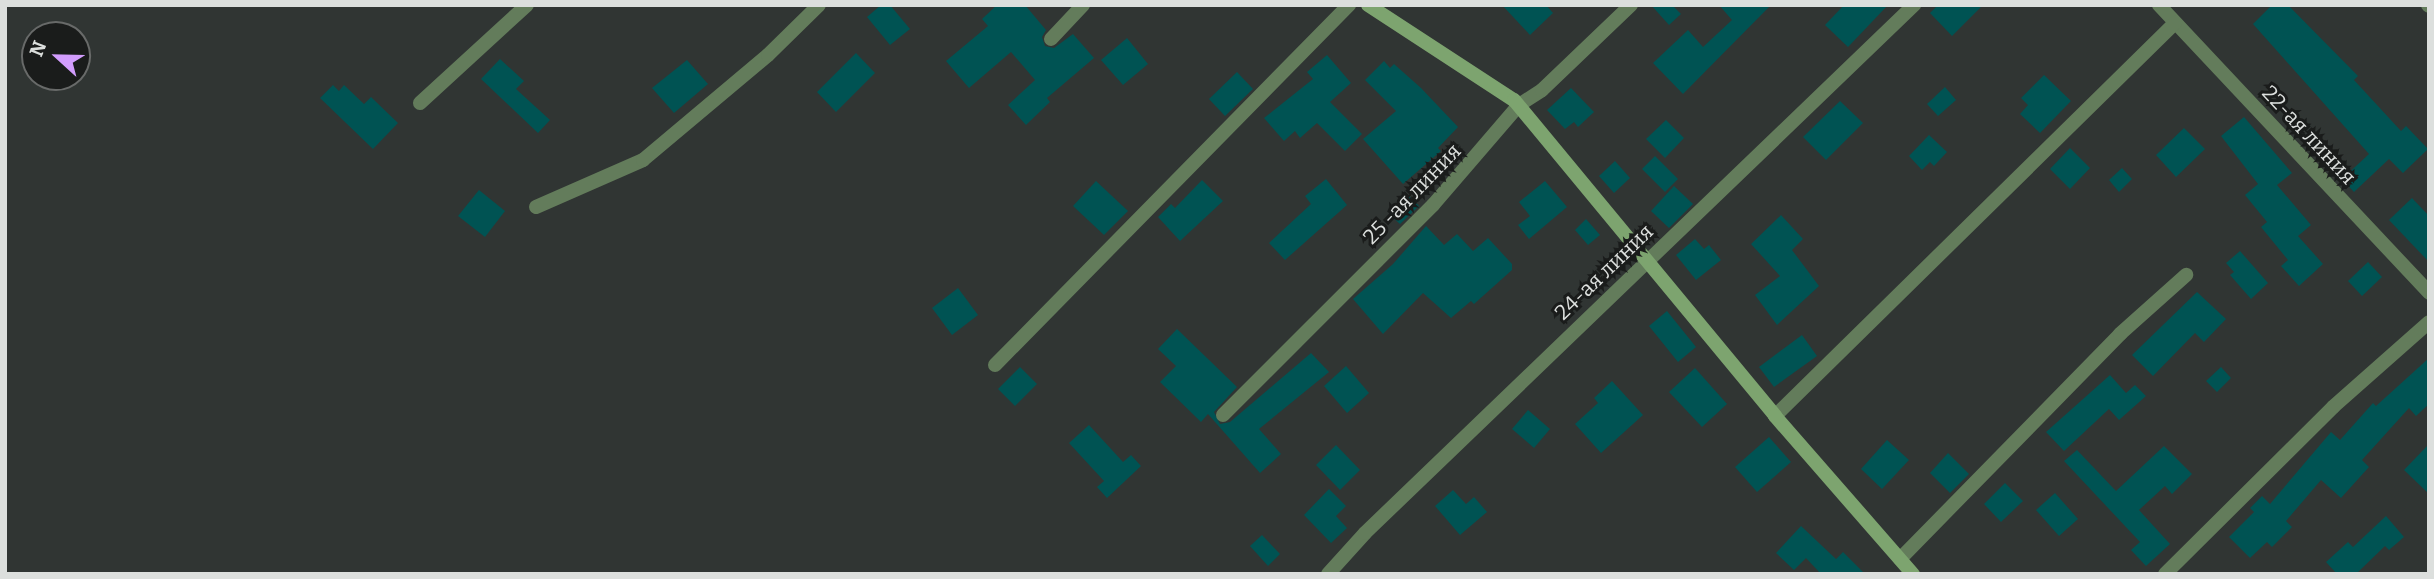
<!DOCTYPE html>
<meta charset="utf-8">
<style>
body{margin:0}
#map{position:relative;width:2434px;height:579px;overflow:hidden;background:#303533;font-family:Bitter,serif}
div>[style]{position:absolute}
.building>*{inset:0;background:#005353}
.street>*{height:14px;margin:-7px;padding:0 7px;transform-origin:7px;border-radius:7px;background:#637c5b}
.secondary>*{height:14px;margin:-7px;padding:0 7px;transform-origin:7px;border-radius:7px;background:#7da46f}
span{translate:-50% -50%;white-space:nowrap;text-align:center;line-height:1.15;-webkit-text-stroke:6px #1a1c1b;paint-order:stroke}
.street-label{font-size:21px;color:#dcdfdd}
.frame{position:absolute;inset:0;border:7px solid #dcdfdd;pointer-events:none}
.north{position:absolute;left:21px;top:21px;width:70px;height:70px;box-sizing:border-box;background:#1a1c1b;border:2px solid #686a69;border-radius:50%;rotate:292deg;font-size:19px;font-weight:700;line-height:28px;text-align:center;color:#dcdfdd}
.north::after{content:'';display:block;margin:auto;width:24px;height:32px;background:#d29dfd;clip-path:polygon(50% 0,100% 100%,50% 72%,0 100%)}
</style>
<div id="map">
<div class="building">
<div style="clip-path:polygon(881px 5px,890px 5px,910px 29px,890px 45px,867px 17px)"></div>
<div style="clip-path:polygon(997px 5px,1025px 5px,1046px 30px,1042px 37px,1045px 46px,1054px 48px,1073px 34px,1094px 58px,1047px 98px,1050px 102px,1026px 125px,1008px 105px,1035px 80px,1011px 52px,969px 88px,946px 61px,988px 26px,982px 19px)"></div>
<div style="clip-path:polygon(1502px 5px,1546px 5px,1553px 13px,1530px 35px)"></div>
<div style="clip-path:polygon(1651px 5px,1672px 5px,1681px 14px,1669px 25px)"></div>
<div style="clip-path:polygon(1719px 5px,1771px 5px,1683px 94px,1653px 63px,1688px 30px,1703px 47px,1732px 20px)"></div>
<div style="clip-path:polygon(1844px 5px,1888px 5px,1848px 47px,1825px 25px)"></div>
<div style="clip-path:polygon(1938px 5px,1983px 5px,1952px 36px,1930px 13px)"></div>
<div style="clip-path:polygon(2272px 5px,2288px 5px,2358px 76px,2354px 80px,2401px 131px,2406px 126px,2428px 149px,2403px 173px,2389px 159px,2354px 192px,2342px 179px,2369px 154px,2253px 24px)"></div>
<div style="clip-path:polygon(1127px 38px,1148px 64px,1123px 85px,1101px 60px)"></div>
<div style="clip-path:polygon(856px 53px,875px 73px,836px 112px,817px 92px)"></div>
<div style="clip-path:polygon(1327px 55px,1351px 83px,1330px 102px,1362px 134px,1345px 151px,1317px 123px,1300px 138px,1295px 131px,1284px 141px,1264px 118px,1313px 79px,1307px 72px)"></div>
<div style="clip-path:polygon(500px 59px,524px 81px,516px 89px,550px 120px,538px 133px,481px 79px)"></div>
<div style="clip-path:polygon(687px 60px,708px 84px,674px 113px,652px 88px)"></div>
<div style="clip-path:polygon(1384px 61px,1390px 68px,1394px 64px,1421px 88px,1458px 127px,1438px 148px,1441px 151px,1403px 184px,1363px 139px,1396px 111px,1365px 80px)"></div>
<div style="clip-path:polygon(1237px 72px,1253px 89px,1225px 116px,1209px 99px)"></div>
<div style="clip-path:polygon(2044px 75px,2071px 101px,2040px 133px,2020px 114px,2028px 105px,2021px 98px)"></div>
<div style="clip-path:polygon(333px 85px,339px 91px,344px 85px,364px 104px,371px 97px,398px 123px,373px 149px,320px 98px)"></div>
<div style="clip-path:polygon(1945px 87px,1956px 100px,1938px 116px,1927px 104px)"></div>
<div style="clip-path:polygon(1571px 88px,1594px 112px,1578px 127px,1574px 122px,1565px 129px,1547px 110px)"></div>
<div style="clip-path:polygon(1840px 101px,1863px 123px,1826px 160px,1803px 137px)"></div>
<div style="clip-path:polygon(2244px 117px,2292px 173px,2277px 185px,2311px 225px,2298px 236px,2323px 264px,2299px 286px,2281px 266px,2288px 260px,2261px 227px,2267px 222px,2245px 195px,2258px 184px,2221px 136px)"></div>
<div style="clip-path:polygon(1666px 120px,1684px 138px,1665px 158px,1646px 139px)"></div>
<div style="clip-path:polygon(2184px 128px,2205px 149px,2176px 177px,2156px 155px)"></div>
<div style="clip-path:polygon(1929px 135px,1947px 152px,1934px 166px,1930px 162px,1922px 170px,1909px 156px)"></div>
<div style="clip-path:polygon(2070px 148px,2090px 168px,2070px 189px,2050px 169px)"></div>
<div style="clip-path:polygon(1655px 156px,1678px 179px,1665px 192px,1642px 169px)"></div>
<div style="clip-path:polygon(1615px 161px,1630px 178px,1614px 193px,1599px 176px)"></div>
<div style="clip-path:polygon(2122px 168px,2132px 179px,2119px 192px,2109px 180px)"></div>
<div style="clip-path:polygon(1326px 179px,1347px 205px,1285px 260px,1269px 243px,1311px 204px,1305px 196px)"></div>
<div style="clip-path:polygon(1202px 180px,1223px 201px,1180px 241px,1158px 217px,1171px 204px,1175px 208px)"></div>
<div style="clip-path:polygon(1096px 181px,1128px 211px,1104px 235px,1073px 206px)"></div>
<div style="clip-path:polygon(1545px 181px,1567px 207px,1529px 239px,1518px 225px,1530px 216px,1519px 202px)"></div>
<div style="clip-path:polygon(1674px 186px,1693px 204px,1669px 228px,1651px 211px)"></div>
<div style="clip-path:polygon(479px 190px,505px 211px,485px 237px,458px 216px)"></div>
<div style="clip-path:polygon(1408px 195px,1419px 206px,1400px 224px,1390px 215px)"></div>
<div style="clip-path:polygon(2412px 198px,2429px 216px,2429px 262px,2389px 220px)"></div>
<div style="clip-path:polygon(1781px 215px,1803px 239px,1792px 250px,1819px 286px,1777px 325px,1755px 295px,1780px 276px,1751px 244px)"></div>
<div style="clip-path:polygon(1586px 219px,1600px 235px,1588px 245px,1575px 230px)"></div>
<div style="clip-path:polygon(1426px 226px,1444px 245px,1457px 234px,1473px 251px,1488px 238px,1512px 264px,1512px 270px,1474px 304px,1471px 301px,1451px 318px,1423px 293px,1383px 334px,1353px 299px,1393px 264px)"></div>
<div style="clip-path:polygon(1695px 239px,1704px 249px,1709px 245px,1721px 260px,1696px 280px,1676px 255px)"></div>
<div style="clip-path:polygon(2240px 251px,2268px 283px,2251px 299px,2230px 275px,2234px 272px,2226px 263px)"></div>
<div style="clip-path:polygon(2368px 262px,2382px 277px,2362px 296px,2348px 281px)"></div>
<div style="clip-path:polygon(958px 288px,978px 315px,952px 335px,932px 308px)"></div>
<div style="clip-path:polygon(2197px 292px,2226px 319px,2204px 342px,2195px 333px,2153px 376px,2132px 355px)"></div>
<div style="clip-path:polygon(1667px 311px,1696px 347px,1678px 362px,1649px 326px)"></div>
<div style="clip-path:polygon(1177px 329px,1237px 387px,1214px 412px,1220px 424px,1230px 422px,1311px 353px,1329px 372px,1259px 429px,1281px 454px,1260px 473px,1208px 414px,1201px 422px,1160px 382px,1176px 366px,1158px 349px)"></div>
<div style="clip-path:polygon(1802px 335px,1817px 356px,1774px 387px,1759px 367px)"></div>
<div style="clip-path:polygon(2429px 358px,2429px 404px,2416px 416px,2409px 408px,2362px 460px,2369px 467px,2341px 498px,2321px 480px,2286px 521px,2292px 527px,2272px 547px,2267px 542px,2250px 558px,2229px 537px,2254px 512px,2250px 508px,2262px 496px,2270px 504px,2331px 432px,2340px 440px,2373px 403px,2376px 406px)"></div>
<div style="clip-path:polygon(1346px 366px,1369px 393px,1347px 413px,1324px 386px)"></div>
<div style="clip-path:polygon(1020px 367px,1037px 384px,1015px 406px,998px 389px)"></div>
<div style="clip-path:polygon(2221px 367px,2231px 378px,2217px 392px,2206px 381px)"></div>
<div style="clip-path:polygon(1695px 368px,1727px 404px,1702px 427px,1669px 392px)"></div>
<div style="clip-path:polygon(2110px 375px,2126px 393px,2135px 385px,2146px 396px,2119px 420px,2109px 409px,2064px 451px,2046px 432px)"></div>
<div style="clip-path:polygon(1612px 381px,1643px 415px,1601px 453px,1575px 424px,1598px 403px,1594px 398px)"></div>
<div style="clip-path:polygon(1528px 410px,1550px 429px,1534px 448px,1512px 429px)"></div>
<div style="clip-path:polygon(1089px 425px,1123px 462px,1131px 455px,1141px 466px,1107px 498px,1097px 487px,1104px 481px,1069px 443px)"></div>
<div style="clip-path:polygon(1769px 437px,1791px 462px,1757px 492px,1735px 467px)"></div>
<div style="clip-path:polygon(1887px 440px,1909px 460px,1882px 489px,1861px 469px)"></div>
<div style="clip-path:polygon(2429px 444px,2429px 494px,2404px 470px)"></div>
<div style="clip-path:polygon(1336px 445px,1360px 470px,1340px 490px,1316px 465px)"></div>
<div style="clip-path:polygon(2164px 446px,2192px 474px,2172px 494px,2165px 486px,2139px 510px,2170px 544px,2146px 566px,2131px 550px,2140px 542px,2064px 461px,2077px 450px,2116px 491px)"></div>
<div style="clip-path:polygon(1948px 453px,1969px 474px,1950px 493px,1930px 473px)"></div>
<div style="clip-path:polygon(2005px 483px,2023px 501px,2001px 522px,1984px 504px)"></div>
<div style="clip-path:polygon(1329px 489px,1346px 506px,1336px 516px,1347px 528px,1331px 543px,1304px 515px)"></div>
<div style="clip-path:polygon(1453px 490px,1466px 504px,1474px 497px,1487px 512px,1460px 535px,1435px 506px)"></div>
<div style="clip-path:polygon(2055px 493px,2078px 519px,2059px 536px,2036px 510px)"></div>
<div style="clip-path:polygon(2386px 516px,2404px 537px,2389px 550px,2385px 546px,2356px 574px,2337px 574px,2326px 562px,2348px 542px,2353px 547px)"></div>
<div style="clip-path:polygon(1801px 526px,1836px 559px,1843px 552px,1865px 574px,1821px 574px,1806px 558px,1794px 570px,1776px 553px)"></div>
<div style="clip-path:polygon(1262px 535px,1280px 554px,1268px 566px,1250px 546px)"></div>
</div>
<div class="street">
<div style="left:2159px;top:5px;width:395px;rotate:46.8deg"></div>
<div style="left:2428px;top:5px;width:1px;rotate:45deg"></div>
<div style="left:1051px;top:39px;width:47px;rotate:-46.7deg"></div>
<div style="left:420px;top:103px;width:145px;rotate:-42.5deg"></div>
<div style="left:536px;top:207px;width:117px;rotate:-23.7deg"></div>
<div style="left:643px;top:160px;width:163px;rotate:-40deg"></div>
<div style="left:768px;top:55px;width:71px;rotate:-44.4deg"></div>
<div style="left:995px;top:365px;width:505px;rotate:-45.48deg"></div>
<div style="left:1223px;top:415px;width:297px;rotate:-45deg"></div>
<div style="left:1433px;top:205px;width:132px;rotate:-49.3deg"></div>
<div style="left:1519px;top:105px;width:27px;rotate:-33deg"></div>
<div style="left:1542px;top:90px;width:123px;rotate:-43.7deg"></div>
<div style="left:1775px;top:416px;width:561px;rotate:-44.49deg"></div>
<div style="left:1900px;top:559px;width:315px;rotate:-45.6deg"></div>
<div style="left:2120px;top:334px;width:89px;rotate:-41.8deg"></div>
<div style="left:1328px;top:574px;width:55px;rotate:-47.9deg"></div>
<div style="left:1365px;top:533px;width:762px;rotate:-43.88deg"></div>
<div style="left:2165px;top:574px;width:237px;rotate:-44.8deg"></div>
<div style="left:2333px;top:407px;width:128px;rotate:-41.5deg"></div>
</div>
<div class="secondary">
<div style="left:1368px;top:5px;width:174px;rotate:33.1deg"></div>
<div style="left:1514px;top:100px;width:410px;rotate:50.4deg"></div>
<div style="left:1775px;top:416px;width:210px;rotate:48.9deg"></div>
</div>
<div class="street-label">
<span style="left:2309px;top:135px;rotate:47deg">22-ая линия</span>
<span style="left:1412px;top:194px;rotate:-46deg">25 -ая линия</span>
<span style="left:1604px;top:272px;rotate:-44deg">24-ая линия</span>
</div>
<div class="frame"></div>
<div class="north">N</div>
</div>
